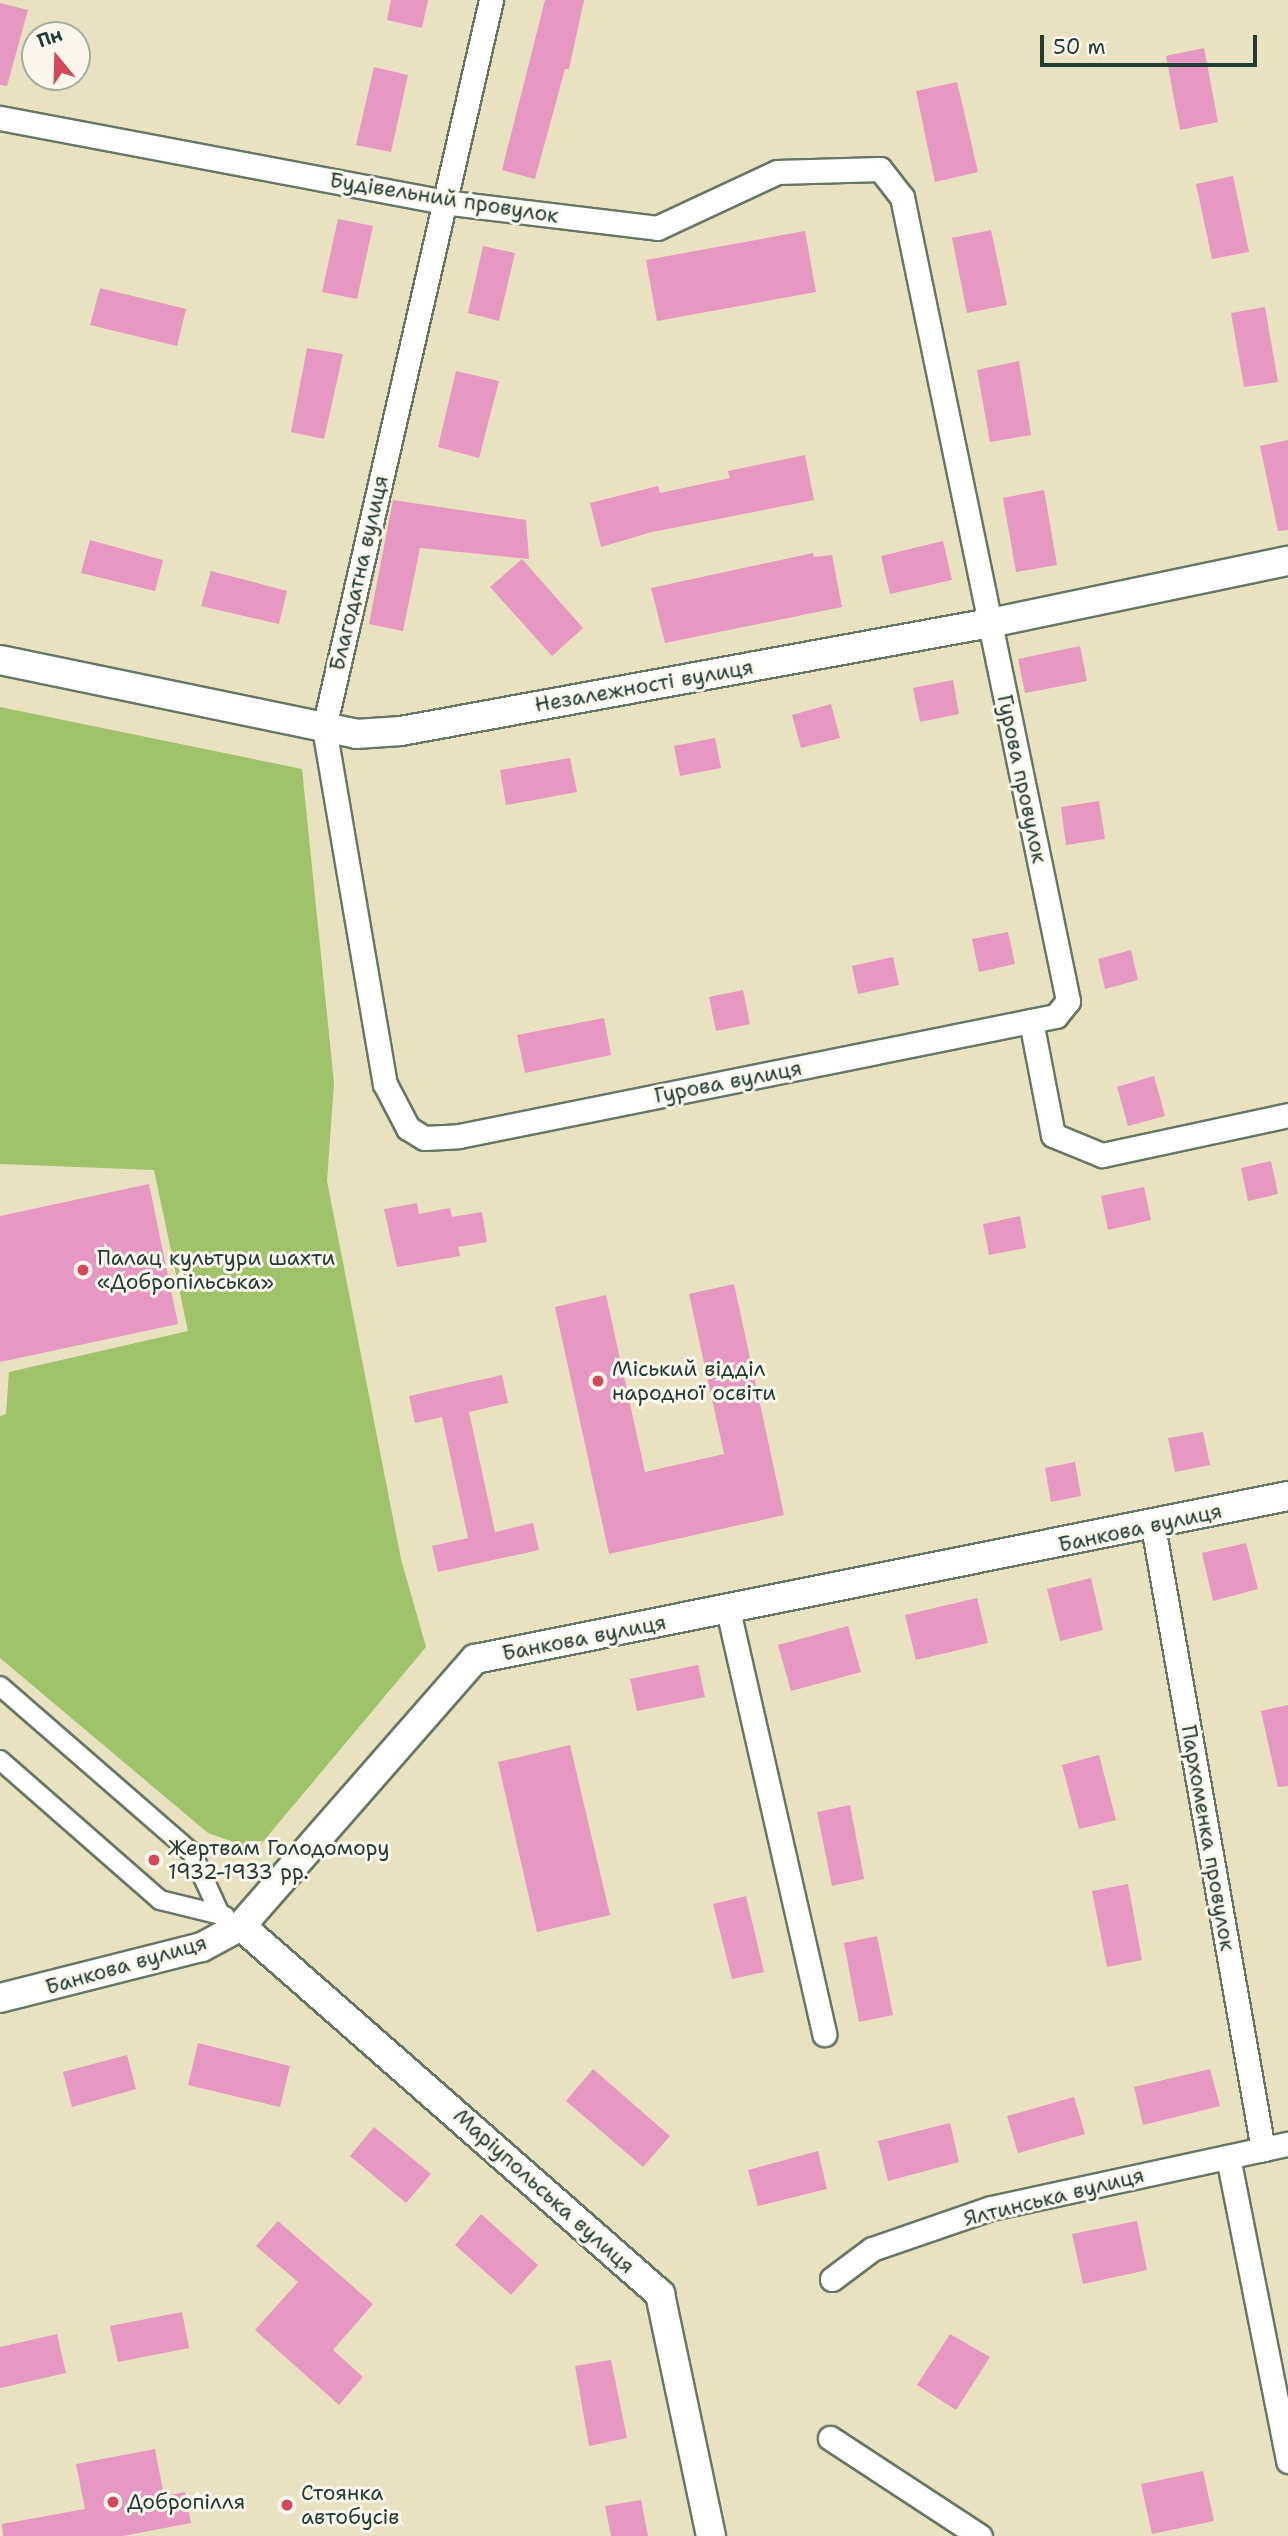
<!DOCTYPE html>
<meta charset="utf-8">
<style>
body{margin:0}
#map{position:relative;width:1288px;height:2536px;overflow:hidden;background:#e9e2c0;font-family:"Shantell Sans",sans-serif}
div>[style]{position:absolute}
.green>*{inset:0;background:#a0c26b}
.building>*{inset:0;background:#e698c2}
.roads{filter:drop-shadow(2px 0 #667765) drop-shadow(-2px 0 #667765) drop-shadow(0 2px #667765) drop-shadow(0 -2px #667765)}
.pedestrian>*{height:18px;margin:-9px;padding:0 9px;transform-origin:9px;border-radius:9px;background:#fff}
.minor>*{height:23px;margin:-11.5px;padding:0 11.5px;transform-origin:11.5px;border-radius:11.5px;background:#fff}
.tertiary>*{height:28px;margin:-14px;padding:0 14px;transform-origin:14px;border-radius:14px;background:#fff}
.dots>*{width:19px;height:19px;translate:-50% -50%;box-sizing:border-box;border:4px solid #fbf7ec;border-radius:50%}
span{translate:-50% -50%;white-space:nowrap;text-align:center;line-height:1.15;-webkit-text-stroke:6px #fbf7ec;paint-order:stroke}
.street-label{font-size:21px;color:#1f3d34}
.poi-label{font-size:21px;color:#1f3d34}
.left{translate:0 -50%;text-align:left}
.north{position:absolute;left:21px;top:21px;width:70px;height:70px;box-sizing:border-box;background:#fbf7ec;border:2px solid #a3ada2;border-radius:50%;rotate:341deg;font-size:19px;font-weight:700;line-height:28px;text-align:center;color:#1f3d34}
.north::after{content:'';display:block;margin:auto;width:24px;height:32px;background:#d1495b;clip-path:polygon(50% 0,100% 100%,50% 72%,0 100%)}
.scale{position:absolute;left:1040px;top:35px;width:217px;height:32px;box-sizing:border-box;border:4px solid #1f3d34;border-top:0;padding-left:9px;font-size:21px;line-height:24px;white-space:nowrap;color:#1f3d34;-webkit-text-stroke:5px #fbf7ec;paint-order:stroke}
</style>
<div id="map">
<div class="green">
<div style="clip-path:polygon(0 707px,302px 769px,334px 1083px,327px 1181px,401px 1559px,426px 1647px,256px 1850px,208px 1833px,0 1658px,0 1416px,6px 1414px,9px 1372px,188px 1331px,154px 1170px,0 1164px)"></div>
</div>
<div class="building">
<div style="clip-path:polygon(391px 0,428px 0,422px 28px,387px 20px)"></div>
<div style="clip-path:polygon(545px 0,584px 0,569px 69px,565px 69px,535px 179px,502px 170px)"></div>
<div style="clip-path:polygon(0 3px,28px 10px,7px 86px,0 85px)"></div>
<div style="clip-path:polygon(1204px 48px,1218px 122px,1180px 130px,1166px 56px)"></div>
<div style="clip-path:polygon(374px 67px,408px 75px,391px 152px,356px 145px)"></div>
<div style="clip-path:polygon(957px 82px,978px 172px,935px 182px,916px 91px)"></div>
<div style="clip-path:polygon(1233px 176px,1249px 252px,1212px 259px,1196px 184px)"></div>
<div style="clip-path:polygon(338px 219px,373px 226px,357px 299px,322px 292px)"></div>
<div style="clip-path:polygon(991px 230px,1007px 305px,967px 313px,952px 238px)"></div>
<div style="clip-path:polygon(805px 231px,816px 292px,657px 321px,646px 260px)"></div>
<div style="clip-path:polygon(483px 246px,515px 253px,499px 321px,468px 313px)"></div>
<div style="clip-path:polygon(100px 288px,186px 309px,177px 346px,90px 325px)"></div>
<div style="clip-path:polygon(1265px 307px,1278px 382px,1244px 387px,1231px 313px)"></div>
<div style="clip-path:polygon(307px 348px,343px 354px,324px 439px,291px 432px)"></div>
<div style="clip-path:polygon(1019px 361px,1031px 435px,990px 442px,977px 370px)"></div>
<div style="clip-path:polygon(456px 371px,499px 381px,479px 458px,438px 447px)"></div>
<div style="clip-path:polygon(1288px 440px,1288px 530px,1278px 531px,1260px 446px)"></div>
<div style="clip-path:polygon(805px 455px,814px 500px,652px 532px,601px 547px,590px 503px,658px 486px,660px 493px,730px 478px,728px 471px)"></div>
<div style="clip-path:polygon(1044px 490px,1057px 565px,1016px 572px,1003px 498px)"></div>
<div style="clip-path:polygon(393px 500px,526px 520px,529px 559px,420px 548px,403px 631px,369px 624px)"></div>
<div style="clip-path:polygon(90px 540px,163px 560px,155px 591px,81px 573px)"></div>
<div style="clip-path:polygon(943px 541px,952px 580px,890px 594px,881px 556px)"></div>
<div style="clip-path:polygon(813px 553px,814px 557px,832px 555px,842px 607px,665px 643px,651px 588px)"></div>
<div style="clip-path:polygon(522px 559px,583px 628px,552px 656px,490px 587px)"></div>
<div style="clip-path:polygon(211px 571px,287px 591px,279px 624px,201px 606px)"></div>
<div style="clip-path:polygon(1080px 646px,1087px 681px,1025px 693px,1018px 659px)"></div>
<div style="clip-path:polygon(953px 680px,959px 714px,920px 722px,913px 688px)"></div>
<div style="clip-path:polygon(831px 704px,840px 738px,801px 748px,792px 715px)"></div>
<div style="clip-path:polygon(715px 738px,721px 768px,680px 776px,674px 746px)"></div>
<div style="clip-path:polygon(570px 758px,577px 792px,506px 805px,500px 770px)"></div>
<div style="clip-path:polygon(1099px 801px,1105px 839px,1066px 845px,1061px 807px)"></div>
<div style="clip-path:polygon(1008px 932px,1015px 964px,979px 972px,972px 939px)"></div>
<div style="clip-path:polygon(1131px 950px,1138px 980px,1105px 989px,1098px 959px)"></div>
<div style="clip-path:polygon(893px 957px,899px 985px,858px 994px,852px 966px)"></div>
<div style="clip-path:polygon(743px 990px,750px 1024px,716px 1031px,709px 997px)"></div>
<div style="clip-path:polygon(604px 1018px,611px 1055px,525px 1073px,517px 1035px)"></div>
<div style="clip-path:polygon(1154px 1076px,1165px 1116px,1128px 1126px,1117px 1087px)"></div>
<div style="clip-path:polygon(1271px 1161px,1278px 1194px,1248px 1201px,1241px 1168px)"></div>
<div style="clip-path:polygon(149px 1184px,178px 1324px,0 1362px,0 1216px)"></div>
<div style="clip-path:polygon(1144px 1187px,1151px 1220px,1108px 1230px,1101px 1196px)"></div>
<div style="clip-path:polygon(417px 1203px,419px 1214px,450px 1208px,452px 1217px,482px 1212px,487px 1242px,458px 1247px,460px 1256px,397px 1267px,384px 1209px)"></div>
<div style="clip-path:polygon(1020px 1216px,1026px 1248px,989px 1255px,983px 1224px)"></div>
<div style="clip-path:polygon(734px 1284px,784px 1515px,609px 1554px,555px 1307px,606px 1295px,645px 1472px,724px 1454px,689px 1294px)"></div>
<div style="clip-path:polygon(502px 1375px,508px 1403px,469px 1412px,495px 1532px,533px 1523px,539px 1550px,438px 1572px,432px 1546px,468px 1538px,442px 1417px,415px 1423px,409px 1396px)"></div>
<div style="clip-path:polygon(1203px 1432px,1210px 1465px,1175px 1472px,1168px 1438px)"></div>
<div style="clip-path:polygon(1075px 1462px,1081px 1496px,1051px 1502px,1045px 1468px)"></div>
<div style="clip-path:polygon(1246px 1543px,1258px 1589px,1213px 1601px,1202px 1553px)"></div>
<div style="clip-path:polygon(1091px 1578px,1103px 1630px,1060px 1641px,1047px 1589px)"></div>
<div style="clip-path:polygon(977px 1598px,988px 1643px,916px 1660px,905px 1615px)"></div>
<div style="clip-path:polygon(848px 1626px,861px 1672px,791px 1691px,778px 1645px)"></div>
<div style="clip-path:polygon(698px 1665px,705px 1697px,637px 1711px,630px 1679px)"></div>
<div style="clip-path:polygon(1288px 1705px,1288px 1786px,1278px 1787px,1261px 1711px)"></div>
<div style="clip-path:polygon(570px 1745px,610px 1915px,537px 1932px,498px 1762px)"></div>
<div style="clip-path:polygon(1099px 1755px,1116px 1820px,1079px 1829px,1062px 1765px)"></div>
<div style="clip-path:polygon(850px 1805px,864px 1879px,832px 1886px,817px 1812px)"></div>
<div style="clip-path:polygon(1128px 1884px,1142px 1960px,1107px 1967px,1092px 1891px)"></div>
<div style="clip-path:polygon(746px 1896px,764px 1972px,732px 1979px,713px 1904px)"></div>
<div style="clip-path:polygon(877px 1936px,893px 2015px,859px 2022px,844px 1943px)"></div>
<div style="clip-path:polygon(198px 2043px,290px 2066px,280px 2107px,188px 2085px)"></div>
<div style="clip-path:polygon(127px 2055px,136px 2089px,72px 2107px,63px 2072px)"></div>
<div style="clip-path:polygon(593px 2069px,670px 2136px,643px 2167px,566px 2101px)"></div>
<div style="clip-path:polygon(1210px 2069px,1220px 2106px,1143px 2125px,1134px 2087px)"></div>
<div style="clip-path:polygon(1074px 2097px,1085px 2134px,1018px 2153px,1007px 2116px)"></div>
<div style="clip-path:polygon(950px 2123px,959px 2162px,888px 2181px,878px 2141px)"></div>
<div style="clip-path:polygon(374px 2127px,431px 2174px,406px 2203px,350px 2156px)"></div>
<div style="clip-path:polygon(818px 2151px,827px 2189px,758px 2206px,748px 2170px)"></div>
<div style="clip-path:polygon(481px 2214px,538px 2265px,511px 2295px,455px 2245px)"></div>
<div style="clip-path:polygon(278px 2221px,373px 2304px,333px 2350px,363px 2377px,339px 2405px,255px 2330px,298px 2282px,256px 2246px)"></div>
<div style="clip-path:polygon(1137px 2221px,1147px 2270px,1083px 2284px,1072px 2234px)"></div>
<div style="clip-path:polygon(182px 2312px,189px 2348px,118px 2362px,110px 2326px)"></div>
<div style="clip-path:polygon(57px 2334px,66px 2373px,0 2388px,0 2347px)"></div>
<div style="clip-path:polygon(950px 2334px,990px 2357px,956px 2410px,917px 2385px)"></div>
<div style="clip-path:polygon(611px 2360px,627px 2438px,589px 2446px,575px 2366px)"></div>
<div style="clip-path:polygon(155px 2449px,164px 2496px,185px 2492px,191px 2523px,123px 2536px,3px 2536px,2px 2524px,85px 2509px,76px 2464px)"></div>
<div style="clip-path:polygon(1203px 2471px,1214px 2521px,1152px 2534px,1141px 2484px)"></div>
<div style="clip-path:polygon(641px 2500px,648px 2536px,611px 2536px,605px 2506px)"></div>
</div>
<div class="roads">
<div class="pedestrian">
<div style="left:0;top:1686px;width:254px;rotate:41deg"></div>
<div style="left:192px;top:1853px;width:65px;rotate:65.4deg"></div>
<div style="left:0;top:1760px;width:213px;rotate:41.2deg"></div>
<div style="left:160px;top:1900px;width:67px;rotate:13.8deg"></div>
</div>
<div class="minor">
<div style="left:491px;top:0;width:747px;rotate:102.92deg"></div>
<div style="left:324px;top:728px;width:361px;rotate:80.3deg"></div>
<div style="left:385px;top:1084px;width:50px;rotate:62.4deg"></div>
<div style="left:408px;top:1128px;width:19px;rotate:32deg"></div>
<div style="left:424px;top:1138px;width:35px;rotate:-3deg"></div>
<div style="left:459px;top:1136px;width:583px;rotate:-11.37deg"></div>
<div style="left:0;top:118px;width:451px;rotate:10.7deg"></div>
<div style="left:443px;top:202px;width:216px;rotate:6.9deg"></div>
<div style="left:657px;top:228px;width:132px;rotate:-25deg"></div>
<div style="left:777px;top:172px;width:103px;rotate:-1.7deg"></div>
<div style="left:880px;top:169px;width:36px;rotate:52deg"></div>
<div style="left:902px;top:197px;width:821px;rotate:78.33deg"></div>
<div style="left:1068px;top:1001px;width:19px;rotate:129deg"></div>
<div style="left:1056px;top:1016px;width:25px;rotate:169deg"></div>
<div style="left:1031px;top:1021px;width:116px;rotate:79.1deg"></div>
<div style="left:1053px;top:1135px;width:53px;rotate:22.2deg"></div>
<div style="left:1102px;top:1155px;width:190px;rotate:-12.1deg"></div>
<div style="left:1153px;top:1526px;width:633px;rotate:79.99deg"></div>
<div style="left:728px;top:1610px;width:435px;rotate:77.2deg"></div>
<div style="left:1228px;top:2157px;width:310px;rotate:78.8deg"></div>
<div style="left:832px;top:2279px;width:50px;rotate:-36.9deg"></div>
<div style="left:872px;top:2249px;width:126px;rotate:-19deg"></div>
<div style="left:991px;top:2208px;width:304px;rotate:-12.2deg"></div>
<div style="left:830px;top:2438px;width:179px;rotate:33.2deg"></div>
</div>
<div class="tertiary">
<div style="left:0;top:660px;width:364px;rotate:11.7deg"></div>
<div style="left:356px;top:734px;width:45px;rotate:-3.8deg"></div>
<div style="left:401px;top:731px;width:599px;rotate:-10.39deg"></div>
<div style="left:990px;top:623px;width:304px;rotate:-11.8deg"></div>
<div style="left:241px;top:1926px;width:558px;rotate:41.29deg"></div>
<div style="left:660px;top:2294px;width:247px;rotate:78.1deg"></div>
<div style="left:0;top:1998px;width:208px;rotate:-14.2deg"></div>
<div style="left:202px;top:1947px;width:44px;rotate:-28.3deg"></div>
<div style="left:241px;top:1926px;width:355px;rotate:-48.8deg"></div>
<div style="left:475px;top:1659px;width:829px;rotate:-11.34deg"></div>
</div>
</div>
<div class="dots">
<div style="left:83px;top:1270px;background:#d1495b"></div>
<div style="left:598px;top:1381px;background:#d1495b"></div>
<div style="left:154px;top:1860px;background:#d1495b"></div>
<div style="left:113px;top:2502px;background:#d1495b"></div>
<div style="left:287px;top:2505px;background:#d1495b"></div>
</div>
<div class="street-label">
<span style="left:444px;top:198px;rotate:9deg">Будівельний провулок</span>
<span style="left:359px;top:573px;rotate:-77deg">Благодатна вулиця</span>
<span style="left:644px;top:686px;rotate:-10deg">Незалежності вулиця</span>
<span style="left:1022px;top:779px;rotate:78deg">Гурова провулок</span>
<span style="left:728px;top:1082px;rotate:-11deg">Гурова вулиця</span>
<span style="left:1140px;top:1528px;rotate:-12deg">Банкова вулиця</span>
<span style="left:584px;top:1638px;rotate:-11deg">Банкова вулиця</span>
<span style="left:1208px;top:1838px;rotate:80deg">Пархоменка провулок</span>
<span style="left:126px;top:1965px;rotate:-16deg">Банкова вулиця</span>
<span style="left:544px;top:2191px;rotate:42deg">Маріупольська вулиця</span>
<span style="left:1054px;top:2197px;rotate:-14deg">Ялтинська вулиця</span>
</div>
<div class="poi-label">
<span class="left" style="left:97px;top:1270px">Палац культури шахти<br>«Добропільська»</span>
<span class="left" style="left:612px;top:1381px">Міський відділ<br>народної освіти</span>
<span class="left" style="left:168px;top:1860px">Жертвам Голодомору<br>1932-1933 рр.</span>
<span class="left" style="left:301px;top:2505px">Стоянка<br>автобусів</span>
<span class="left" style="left:127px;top:2502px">Добропілля</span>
</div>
<div class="north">Пн</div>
<div class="scale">50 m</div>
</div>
